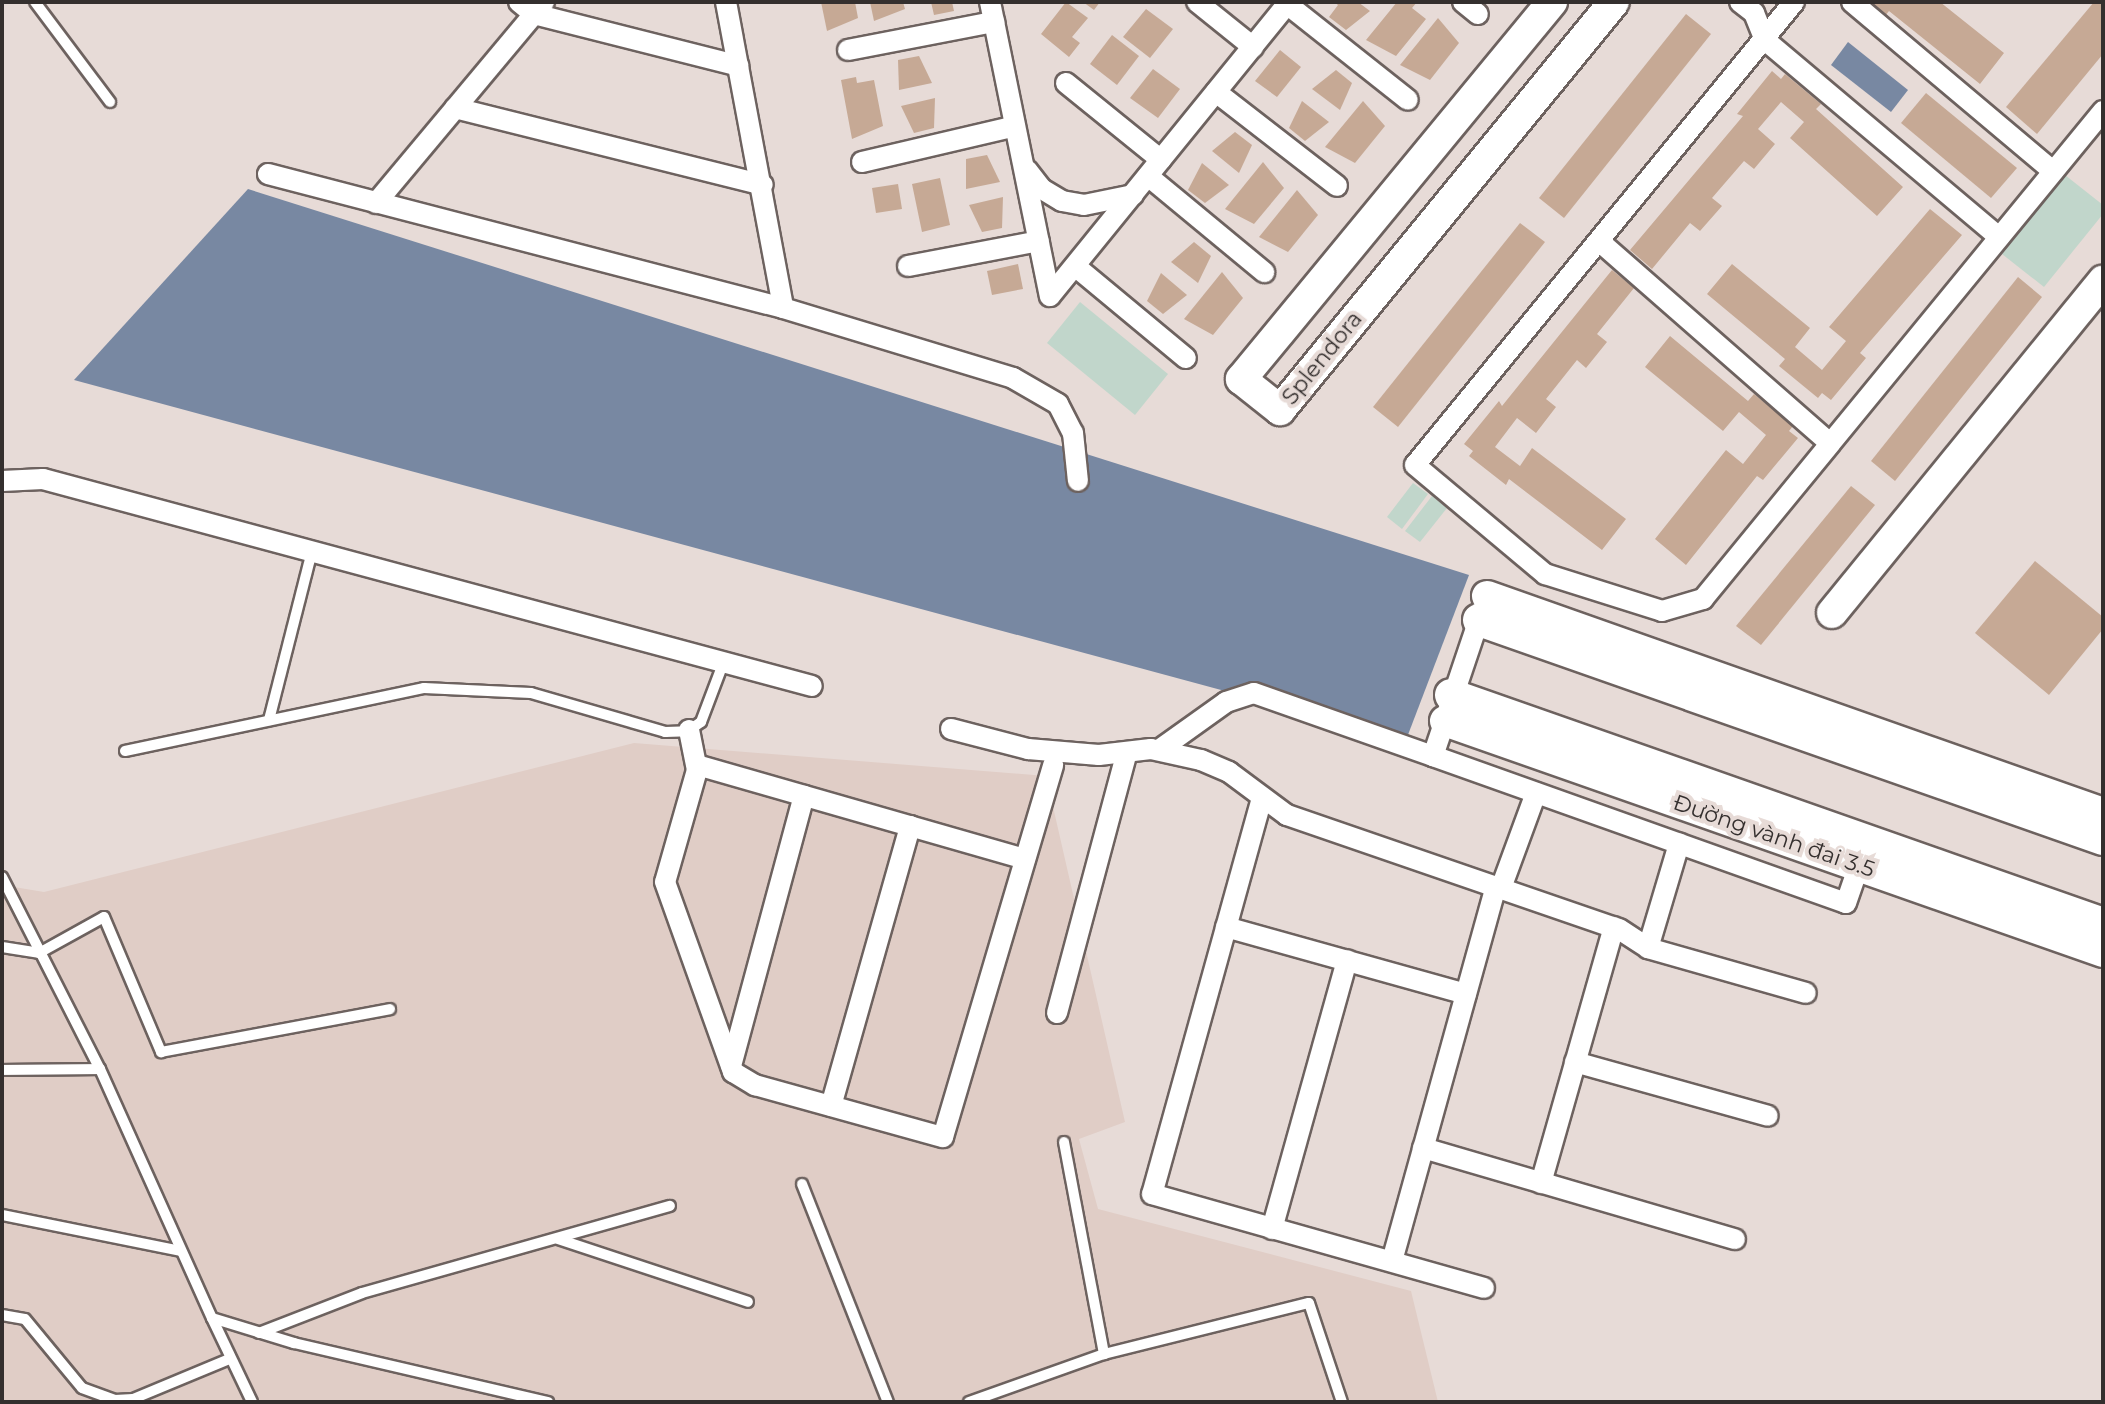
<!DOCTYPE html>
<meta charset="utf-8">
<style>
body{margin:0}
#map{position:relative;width:2105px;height:1404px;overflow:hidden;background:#e7dbd7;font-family:Montserrat,sans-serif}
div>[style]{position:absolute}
.built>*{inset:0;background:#e0cdc6}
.green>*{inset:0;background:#c1d6cb}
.water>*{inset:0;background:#7888a2}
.building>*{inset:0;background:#c6a995}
.roads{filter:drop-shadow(2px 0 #6d625f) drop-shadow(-2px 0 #6d625f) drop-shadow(0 2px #6d625f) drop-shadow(0 -2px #6d625f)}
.lane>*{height:10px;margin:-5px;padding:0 5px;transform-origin:5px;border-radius:5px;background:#fff}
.street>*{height:20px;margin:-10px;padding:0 10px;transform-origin:10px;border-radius:10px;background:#fff}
.secondary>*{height:30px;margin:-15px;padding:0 15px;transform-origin:15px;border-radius:15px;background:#fff}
.primary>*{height:32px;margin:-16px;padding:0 16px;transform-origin:16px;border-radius:16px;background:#fff}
span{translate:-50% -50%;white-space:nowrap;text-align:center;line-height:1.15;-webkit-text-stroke:8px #e7dbd7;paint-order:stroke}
.street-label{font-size:22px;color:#342f2e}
.frame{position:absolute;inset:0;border:4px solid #342f2e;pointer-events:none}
</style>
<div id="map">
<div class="built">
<div style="clip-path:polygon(634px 743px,1046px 776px,1125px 1122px,1079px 1139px,1098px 1209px,1411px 1291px,1438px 1402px,2px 1402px,2px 885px,44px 892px)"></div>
</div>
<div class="green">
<div style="clip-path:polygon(2065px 175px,2103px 205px,2103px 214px,2044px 287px,2002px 254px)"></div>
<div style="clip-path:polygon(1080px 302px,1168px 374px,1135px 415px,1047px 343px)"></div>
<div style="clip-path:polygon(1413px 483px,1428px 494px,1402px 529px,1387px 517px)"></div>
<div style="clip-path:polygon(1432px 496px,1447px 508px,1420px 542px,1405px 531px)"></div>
</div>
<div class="water">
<div style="clip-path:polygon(1848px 42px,1908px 90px,1891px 112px,1831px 65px)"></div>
<div style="clip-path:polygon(248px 189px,1469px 575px,1406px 740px,74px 380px)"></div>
</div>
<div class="building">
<div style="clip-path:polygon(821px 2px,855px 2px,858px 18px,827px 31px)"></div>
<div style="clip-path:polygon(870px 2px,903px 2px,905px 9px,874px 21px)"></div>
<div style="clip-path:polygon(931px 2px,952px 2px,954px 11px,934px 15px)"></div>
<div style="clip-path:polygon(1066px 2px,1088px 18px,1072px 37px,1080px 43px,1069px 57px,1041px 34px)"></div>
<div style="clip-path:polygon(1083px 2px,1100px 2px,1094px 10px)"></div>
<div style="clip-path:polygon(1334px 2px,1358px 2px,1370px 11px,1346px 30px,1329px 17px,1338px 5px)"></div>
<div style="clip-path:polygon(1397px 2px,1417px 2px,1412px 8px,1426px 19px,1396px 56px,1366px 40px)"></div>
<div style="clip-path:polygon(1868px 2px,1940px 2px,2004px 53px,1980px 84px,1889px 11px,1885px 16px)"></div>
<div style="clip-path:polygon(2094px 2px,2103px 2px,2103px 54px,2037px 134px,2006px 107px)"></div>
<div style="clip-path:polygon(1146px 9px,1173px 29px,1150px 58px,1123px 37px)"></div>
<div style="clip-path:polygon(1686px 14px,1711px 34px,1564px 218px,1539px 198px)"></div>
<div style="clip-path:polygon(1438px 18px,1459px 43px,1430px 80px,1400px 65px)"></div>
<div style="clip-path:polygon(1112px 35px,1139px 56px,1117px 85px,1090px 64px)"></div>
<div style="clip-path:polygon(1280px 50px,1301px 67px,1277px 97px,1255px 81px)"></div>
<div style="clip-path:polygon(919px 56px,932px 83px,899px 90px,898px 60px)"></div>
<div style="clip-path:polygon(1153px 69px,1180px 89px,1158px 118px,1130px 98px)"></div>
<div style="clip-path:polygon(1336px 70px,1352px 83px,1340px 110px,1312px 89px)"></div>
<div style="clip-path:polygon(1772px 71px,1781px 79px,1785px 74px,1821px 104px,1816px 109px,1903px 187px,1877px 216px,1790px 138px,1804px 122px,1781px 102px,1758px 129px,1775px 144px,1754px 169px,1744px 161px,1712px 198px,1722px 206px,1700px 231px,1690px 223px,1652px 269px,1630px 250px,1743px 116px,1737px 114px)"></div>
<div style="clip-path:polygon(856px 77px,857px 83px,874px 80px,883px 126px,852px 139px,841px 80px)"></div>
<div style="clip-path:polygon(1926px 93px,2017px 168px,1991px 198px,1901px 123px)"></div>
<div style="clip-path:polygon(935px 98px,934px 128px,914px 133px,901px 106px)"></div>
<div style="clip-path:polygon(1302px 101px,1329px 122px,1305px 141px,1289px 128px)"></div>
<div style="clip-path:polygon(1363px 101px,1385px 126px,1355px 163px,1325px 147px)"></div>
<div style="clip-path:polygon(1235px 132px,1252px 145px,1239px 173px,1212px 151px)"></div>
<div style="clip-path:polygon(987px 155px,1000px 182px,966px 189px,966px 159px)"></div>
<div style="clip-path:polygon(1263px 162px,1284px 188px,1254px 224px,1225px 209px)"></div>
<div style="clip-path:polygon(1202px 163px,1229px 185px,1205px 203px,1188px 190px)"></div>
<div style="clip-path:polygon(940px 178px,950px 225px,922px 232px,912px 184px)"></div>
<div style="clip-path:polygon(898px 184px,902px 209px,876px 213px,872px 188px)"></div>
<div style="clip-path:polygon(1297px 190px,1318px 215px,1288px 252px,1259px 237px)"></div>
<div style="clip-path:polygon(1003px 197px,1002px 228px,982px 232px,969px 205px)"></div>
<div style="clip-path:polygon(1930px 209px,1962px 235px,1860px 353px,1866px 358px,1831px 400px,1822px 393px,1818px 398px,1779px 366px,1785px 359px,1707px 294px,1732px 264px,1810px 328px,1795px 347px,1822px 370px,1846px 341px,1829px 327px)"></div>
<div style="clip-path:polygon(1520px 223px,1545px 242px,1398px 427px,1373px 407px)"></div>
<div style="clip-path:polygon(1194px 242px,1211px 256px,1198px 283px,1171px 262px)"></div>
<div style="clip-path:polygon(1018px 264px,1023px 289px,992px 295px,987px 271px)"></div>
<div style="clip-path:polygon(1612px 270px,1634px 288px,1597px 334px,1607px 342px,1586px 368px,1577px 360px,1546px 399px,1556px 407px,1536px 433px,1517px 418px,1495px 447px,1520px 466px,1532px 448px,1626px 519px,1602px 550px,1509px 479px,1506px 485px,1469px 456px,1473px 451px,1464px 444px,1499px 401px,1502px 406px)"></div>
<div style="clip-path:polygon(1222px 272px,1243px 298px,1213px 335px,1184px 319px)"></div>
<div style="clip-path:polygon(1161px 273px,1187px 295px,1163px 314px,1147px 301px)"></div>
<div style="clip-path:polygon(2018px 277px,2042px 297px,1895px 481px,1871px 461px)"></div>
<div style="clip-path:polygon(1670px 336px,1748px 401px,1754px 394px,1793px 426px,1789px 431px,1798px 438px,1763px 480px,1757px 476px,1686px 565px,1655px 539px,1726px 450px,1743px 464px,1766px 435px,1739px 412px,1723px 431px,1645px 367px)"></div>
<div style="clip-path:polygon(1851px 486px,1875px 505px,1761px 645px,1736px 626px)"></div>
<div style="clip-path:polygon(2035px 561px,2103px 617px,2103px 629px,2049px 695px,1975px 633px)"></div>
</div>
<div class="roads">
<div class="lane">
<div style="left:35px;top:2px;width:125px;rotate:53.1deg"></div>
<div style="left:269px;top:720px;width:174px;rotate:-75.7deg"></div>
<div style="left:125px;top:751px;width:306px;rotate:-11.9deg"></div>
<div style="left:424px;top:688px;width:107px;rotate:2.7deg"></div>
<div style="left:531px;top:693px;width:140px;rotate:16.2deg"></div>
<div style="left:665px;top:732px;width:23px;rotate:-2deg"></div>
<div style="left:688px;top:731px;width:16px;rotate:-35deg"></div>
<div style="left:701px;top:722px;width:65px;rotate:-69.3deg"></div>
<div style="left:2px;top:877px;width:216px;rotate:63deg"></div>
<div style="left:100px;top:1069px;width:273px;rotate:65.8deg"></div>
<div style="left:212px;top:1318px;width:86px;rotate:17deg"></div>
<div style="left:294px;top:1343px;width:261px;rotate:13.1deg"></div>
<div style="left:2px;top:947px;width:37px;rotate:9deg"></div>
<div style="left:39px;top:953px;width:74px;rotate:-29deg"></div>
<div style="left:104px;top:917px;width:147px;rotate:67.1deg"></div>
<div style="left:161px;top:1052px;width:233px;rotate:-10.6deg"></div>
<div style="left:2px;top:1070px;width:98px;rotate:-0.6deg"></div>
<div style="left:1064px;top:1142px;width:216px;rotate:79.3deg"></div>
<div style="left:802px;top:1184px;width:234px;rotate:68.5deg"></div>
<div style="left:2px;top:1215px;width:182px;rotate:11.4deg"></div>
<div style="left:558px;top:1239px;width:200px;rotate:18.3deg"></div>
<div style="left:2px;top:1315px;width:23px;rotate:10deg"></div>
<div style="left:25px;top:1319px;width:89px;rotate:50.4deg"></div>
<div style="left:82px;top:1388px;width:35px;rotate:20deg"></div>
<div style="left:115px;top:1400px;width:18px;rotate:-3deg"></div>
<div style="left:133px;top:1399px;width:104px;rotate:-22.6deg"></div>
<div style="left:212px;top:1318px;width:93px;rotate:64.5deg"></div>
<div style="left:259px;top:1333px;width:110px;rotate:-21.2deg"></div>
<div style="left:362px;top:1293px;width:320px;rotate:-15.8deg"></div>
<div style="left:969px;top:1402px;width:143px;rotate:-19.6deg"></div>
<div style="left:1104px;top:1354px;width:211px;rotate:-14deg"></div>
<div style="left:1309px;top:1303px;width:104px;rotate:71.6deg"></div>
</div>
<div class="street">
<div style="left:519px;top:2px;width:19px;rotate:39deg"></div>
<div style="left:534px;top:14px;width:211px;rotate:14.2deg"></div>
<div style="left:726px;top:2px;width:311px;rotate:79.4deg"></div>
<div style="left:990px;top:2px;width:300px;rotate:78.5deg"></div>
<div style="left:1197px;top:2px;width:72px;rotate:38.8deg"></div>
<div style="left:1463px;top:2px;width:19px;rotate:39deg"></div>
<div style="left:1740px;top:2px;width:18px;rotate:38deg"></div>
<div style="left:1754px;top:13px;width:29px;rotate:68deg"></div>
<div style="left:1765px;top:40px;width:306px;rotate:40.1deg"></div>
<div style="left:1794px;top:2px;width:598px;rotate:129.3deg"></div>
<div style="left:1415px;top:465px;width:170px;rotate:40deg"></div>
<div style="left:1545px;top:574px;width:123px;rotate:17.5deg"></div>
<div style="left:1662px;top:611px;width:43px;rotate:-16.3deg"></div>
<div style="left:1703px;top:599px;width:631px;rotate:-50.66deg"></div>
<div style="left:1852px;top:2px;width:263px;rotate:40.1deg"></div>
<div style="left:1287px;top:4px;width:154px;rotate:38.4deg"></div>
<div style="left:848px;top:50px;width:149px;rotate:-10.9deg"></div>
<div style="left:1066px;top:83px;width:122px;rotate:39deg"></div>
<div style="left:1216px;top:92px;width:153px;rotate:37.8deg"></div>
<div style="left:455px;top:108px;width:317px;rotate:14deg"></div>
<div style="left:862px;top:162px;width:157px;rotate:-13.2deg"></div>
<div style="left:1027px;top:170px;width:24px;rotate:52deg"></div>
<div style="left:1042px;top:189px;width:23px;rotate:31deg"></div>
<div style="left:1062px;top:201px;width:22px;rotate:10deg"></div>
<div style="left:1084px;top:205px;width:50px;rotate:-11.5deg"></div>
<div style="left:268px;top:174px;width:532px;rotate:14.58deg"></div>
<div style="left:783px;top:308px;width:240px;rotate:16.9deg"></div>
<div style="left:1013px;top:378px;width:52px;rotate:30deg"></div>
<div style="left:1058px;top:404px;width:33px;rotate:63deg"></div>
<div style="left:1073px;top:433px;width:48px;rotate:84.1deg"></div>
<div style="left:1148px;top:176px;width:151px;rotate:39.6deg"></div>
<div style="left:376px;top:203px;width:262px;rotate:-50.1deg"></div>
<div style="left:1599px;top:241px;width:307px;rotate:41.2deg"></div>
<div style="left:908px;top:266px;width:133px;rotate:-10.8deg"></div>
<div style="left:1075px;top:266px;width:144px;rotate:39.7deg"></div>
<div style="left:1050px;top:296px;width:379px;rotate:-50.9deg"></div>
<div style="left:2px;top:481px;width:41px;rotate:-2.8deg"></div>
<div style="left:43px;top:479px;width:796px;rotate:15.07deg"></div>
<div style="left:951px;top:729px;width:80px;rotate:14.6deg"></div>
<div style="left:1028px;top:749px;width:71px;rotate:4.8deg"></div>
<div style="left:1099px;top:755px;width:52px;rotate:-6.6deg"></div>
<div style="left:1151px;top:749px;width:51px;rotate:12.4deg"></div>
<div style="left:1201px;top:760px;width:30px;rotate:23deg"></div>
<div style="left:1229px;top:772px;width:72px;rotate:36.6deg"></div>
<div style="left:1287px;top:815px;width:351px;rotate:19deg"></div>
<div style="left:1619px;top:929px;width:35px;rotate:33deg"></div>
<div style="left:1648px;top:948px;width:164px;rotate:15.9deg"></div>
<div style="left:689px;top:730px;width:41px;rotate:78.7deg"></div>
<div style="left:697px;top:770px;width:116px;rotate:105.9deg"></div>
<div style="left:665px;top:882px;width:202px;rotate:70.3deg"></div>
<div style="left:733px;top:1072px;width:26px;rotate:31deg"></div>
<div style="left:755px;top:1085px;width:195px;rotate:15.5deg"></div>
<div style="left:943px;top:1137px;width:388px;rotate:-73.5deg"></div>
<div style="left:1159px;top:750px;width:82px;rotate:-35.6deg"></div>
<div style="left:1226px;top:702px;width:29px;rotate:-18deg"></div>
<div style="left:1254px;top:693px;width:190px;rotate:19.4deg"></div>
<div style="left:1433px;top:756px;width:154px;rotate:-71.4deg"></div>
<div style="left:1433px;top:756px;width:438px;rotate:19.6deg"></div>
<div style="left:1846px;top:903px;width:39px;rotate:-71deg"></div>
<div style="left:697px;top:765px;width:341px;rotate:16deg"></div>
<div style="left:1262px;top:798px;width:411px;rotate:105.5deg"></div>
<div style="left:1152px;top:1194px;width:345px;rotate:15.8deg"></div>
<div style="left:1501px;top:888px;width:101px;rotate:-69.8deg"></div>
<div style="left:1226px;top:927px;width:249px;rotate:15.6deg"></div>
<div style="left:1648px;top:948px;width:109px;rotate:-73.4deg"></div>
<div style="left:1057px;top:1013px;width:270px;rotate:-75deg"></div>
<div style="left:1575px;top:1062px;width:200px;rotate:15.6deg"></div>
<div style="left:731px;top:1066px;width:280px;rotate:-74.9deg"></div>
<div style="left:831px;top:1106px;width:291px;rotate:-74.2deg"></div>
<div style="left:1423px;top:1148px;width:325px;rotate:16.3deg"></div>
<div style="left:1541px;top:1183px;width:266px;rotate:-74.1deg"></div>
<div style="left:1272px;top:1229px;width:279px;rotate:-74.4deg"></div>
<div style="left:1392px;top:1261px;width:389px;rotate:-74.5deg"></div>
</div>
<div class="secondary">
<div style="left:1552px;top:2px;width:489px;rotate:129.5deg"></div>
<div style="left:1241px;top:379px;width:50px;rotate:38.5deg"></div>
<div style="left:1280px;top:410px;width:527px;rotate:-50.7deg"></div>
<div style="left:1487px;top:596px;width:653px;rotate:19.41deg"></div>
<div style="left:1832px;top:613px;width:429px;rotate:-50.8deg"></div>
<div style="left:1445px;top:721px;width:697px;rotate:19.34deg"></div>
</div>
<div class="primary">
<div style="left:1479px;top:620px;width:661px;rotate:19.34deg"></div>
<div style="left:1451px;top:695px;width:691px;rotate:19.35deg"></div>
</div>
</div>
<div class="street-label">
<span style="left:1322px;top:358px;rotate:-51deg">Splendora</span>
<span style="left:1774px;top:836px;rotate:19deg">Đường vành đai 3.5</span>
</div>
<div class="frame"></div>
</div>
